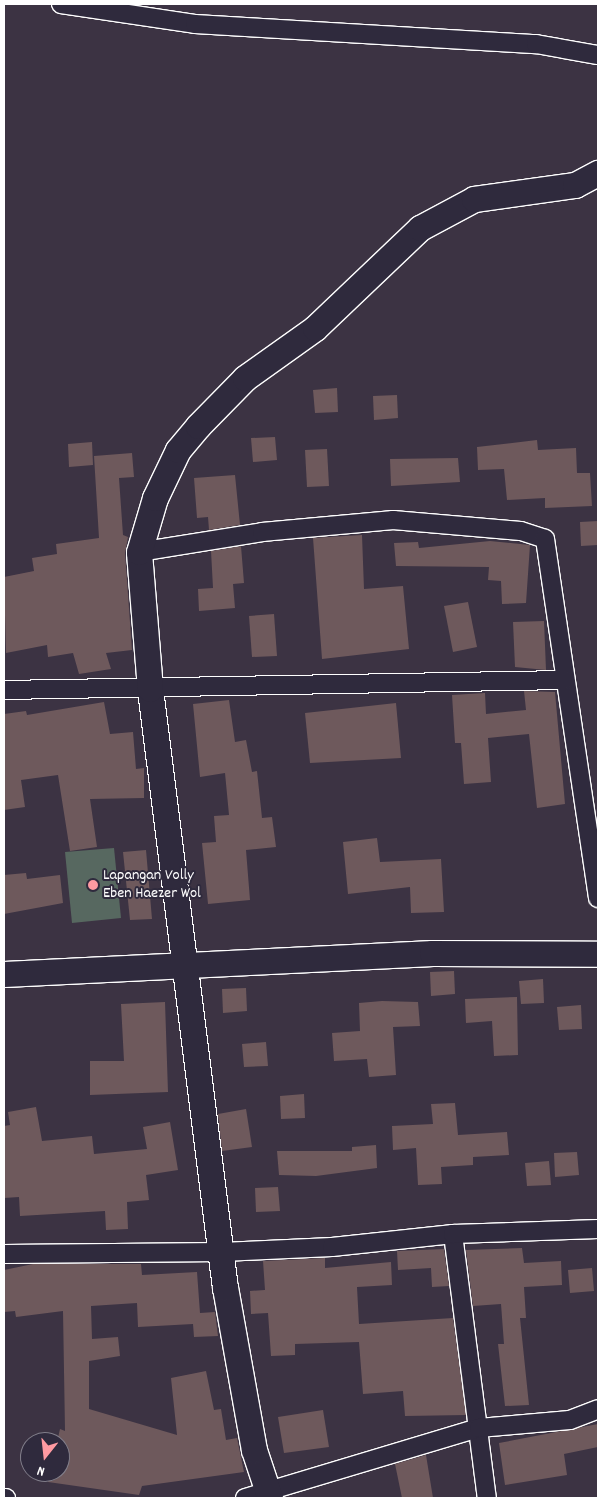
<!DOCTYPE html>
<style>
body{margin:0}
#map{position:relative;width:602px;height:1502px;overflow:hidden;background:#3c3343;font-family:Dekko,sans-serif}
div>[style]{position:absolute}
.green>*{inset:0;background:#576860}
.building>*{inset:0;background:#6e595c}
.roads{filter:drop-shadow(1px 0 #fff) drop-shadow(-1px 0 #fff) drop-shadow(0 1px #fff) drop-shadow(0 -1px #fff)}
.street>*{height:18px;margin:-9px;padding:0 9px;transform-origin:9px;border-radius:9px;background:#2f2a3d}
.secondary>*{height:25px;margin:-12.5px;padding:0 12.5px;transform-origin:12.5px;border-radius:12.5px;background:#2f2a3d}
.dots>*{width:14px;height:14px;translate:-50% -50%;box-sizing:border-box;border:2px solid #2f2a3d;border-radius:50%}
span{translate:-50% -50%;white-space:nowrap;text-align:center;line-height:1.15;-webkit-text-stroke:4px #2f2a3d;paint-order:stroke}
.poi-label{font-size:16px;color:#fff}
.left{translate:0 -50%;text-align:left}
.frame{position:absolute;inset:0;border:5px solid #fff;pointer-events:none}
.north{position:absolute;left:20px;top:1432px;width:50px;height:50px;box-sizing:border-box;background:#2f2a3d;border:1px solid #827f8b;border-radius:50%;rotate:196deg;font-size:14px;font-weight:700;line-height:20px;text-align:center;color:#fff}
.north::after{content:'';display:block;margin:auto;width:18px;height:22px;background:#ff9aa2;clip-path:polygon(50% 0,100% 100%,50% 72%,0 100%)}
</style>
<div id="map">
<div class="green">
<div style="clip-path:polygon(114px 848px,121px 918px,72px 923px,65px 852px)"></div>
</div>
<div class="building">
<div style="clip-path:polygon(337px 388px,338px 412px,315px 413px,313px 390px)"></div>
<div style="clip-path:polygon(397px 395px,398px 418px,374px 420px,373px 396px)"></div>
<div style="clip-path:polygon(275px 437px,277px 460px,253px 462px,251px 438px)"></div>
<div style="clip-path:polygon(537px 440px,538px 450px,576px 448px,577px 473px,590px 473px,592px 506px,545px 508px,545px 498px,507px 500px,504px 469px,478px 470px,477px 447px)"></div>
<div style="clip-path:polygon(92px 442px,93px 465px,69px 467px,68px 444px)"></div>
<div style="clip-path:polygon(327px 449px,329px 486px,307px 487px,305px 450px)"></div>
<div style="clip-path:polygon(132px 453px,134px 477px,119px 478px,123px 535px,128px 537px,125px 553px,132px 650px,106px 653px,111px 669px,79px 674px,73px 653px,48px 657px,47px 645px,6px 653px,4px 577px,34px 571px,32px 558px,57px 554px,56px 544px,99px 538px,94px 456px)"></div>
<div style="clip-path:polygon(458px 458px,460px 482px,391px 486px,390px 459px)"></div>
<div style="clip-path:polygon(235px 475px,240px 525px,209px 530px,208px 517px,197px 518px,194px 478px)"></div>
<div style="clip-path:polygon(598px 521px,598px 545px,581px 546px,580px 522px)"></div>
<div style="clip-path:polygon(362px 535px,364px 589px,403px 586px,409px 649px,322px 659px,313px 538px)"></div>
<div style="clip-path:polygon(490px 541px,530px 545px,526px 603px,502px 604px,501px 581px,488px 580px,489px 567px,396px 566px,394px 543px,418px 542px,419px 548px)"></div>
<div style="clip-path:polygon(241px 546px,244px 583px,233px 584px,235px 608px,199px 611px,198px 589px,213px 588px,211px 551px)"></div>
<div style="clip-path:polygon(468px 602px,477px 647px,453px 652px,444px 606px)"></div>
<div style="clip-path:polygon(274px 614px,277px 656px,252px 657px,249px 616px)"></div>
<div style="clip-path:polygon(544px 621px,546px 670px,515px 667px,513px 622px)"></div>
<div style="clip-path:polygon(524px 691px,555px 692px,565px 804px,537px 808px,529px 734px,488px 738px,491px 782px,464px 784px,461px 743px,455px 743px,452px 695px,485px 693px,486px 714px,526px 710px)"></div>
<div style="clip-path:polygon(229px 700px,235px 742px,246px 740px,252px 772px,257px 771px,262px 818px,272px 817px,276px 847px,246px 850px,250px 900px,208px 904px,202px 843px,216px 842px,214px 816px,229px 815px,225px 773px,200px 777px,193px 704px)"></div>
<div style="clip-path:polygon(104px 702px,110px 734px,133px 732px,136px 769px,144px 768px,144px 798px,90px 799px,97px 847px,70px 851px,58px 775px,21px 780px,25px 807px,4px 810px,4px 714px,26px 711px,27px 715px)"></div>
<div style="clip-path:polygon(396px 703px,401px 758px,310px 763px,305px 713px)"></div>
<div style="clip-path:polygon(377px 838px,380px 862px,441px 859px,444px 912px,411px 913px,410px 887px,348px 894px,343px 842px)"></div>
<div style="clip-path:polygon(146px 850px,152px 919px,130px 920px,123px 852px)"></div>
<div style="clip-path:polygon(26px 873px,27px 879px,60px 875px,63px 903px,4px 914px,4px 875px)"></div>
<div style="clip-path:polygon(454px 971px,455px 994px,431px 996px,430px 972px)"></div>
<div style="clip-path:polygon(543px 979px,544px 1003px,521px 1004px,519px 981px)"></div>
<div style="clip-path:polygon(246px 988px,247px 1011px,223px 1013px,222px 989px)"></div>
<div style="clip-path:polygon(517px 997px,518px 1055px,494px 1056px,492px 1021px,466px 1023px,465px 999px)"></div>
<div style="clip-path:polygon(382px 1001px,418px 1002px,420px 1026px,393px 1027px,396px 1075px,369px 1077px,367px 1059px,334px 1061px,332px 1033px,360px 1031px,359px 1003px)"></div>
<div style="clip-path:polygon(165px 1002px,168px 1092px,90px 1095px,90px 1061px,124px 1061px,121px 1004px)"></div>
<div style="clip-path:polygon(581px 1005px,582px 1029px,559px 1030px,557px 1007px)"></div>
<div style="clip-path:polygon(266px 1042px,268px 1066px,244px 1067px,242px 1044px)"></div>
<div style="clip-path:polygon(304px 1094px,305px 1118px,281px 1119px,280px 1096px)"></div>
<div style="clip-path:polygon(455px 1103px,458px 1135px,507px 1132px,509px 1155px,473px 1157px,473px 1165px,441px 1167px,442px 1184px,418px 1185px,416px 1148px,393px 1150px,392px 1126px,433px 1124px,431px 1104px)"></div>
<div style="clip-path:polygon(36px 1107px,42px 1141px,92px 1136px,94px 1154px,147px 1149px,143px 1127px,170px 1122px,178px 1170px,146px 1175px,149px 1200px,127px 1202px,128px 1229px,106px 1230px,105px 1211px,20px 1216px,19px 1197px,4px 1198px,4px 1126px,10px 1125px,8px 1112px)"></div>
<div style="clip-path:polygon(246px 1109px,252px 1147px,222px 1151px,218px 1114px)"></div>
<div style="clip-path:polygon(376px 1145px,377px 1168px,316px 1176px,279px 1175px,277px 1151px,352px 1151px,352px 1147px)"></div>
<div style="clip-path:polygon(577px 1152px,579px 1175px,555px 1177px,554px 1153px)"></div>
<div style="clip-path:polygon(549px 1161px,551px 1185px,527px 1186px,525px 1163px)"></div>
<div style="clip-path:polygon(278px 1187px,280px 1211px,256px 1212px,255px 1188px)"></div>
<div style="clip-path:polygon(522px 1248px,524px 1263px,561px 1261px,562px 1285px,524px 1287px,526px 1318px,520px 1318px,529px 1405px,505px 1406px,498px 1344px,504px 1344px,501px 1304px,473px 1306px,466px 1250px)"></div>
<div style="clip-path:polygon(444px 1249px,449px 1286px,432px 1287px,431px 1268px,398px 1270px,397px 1251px)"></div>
<div style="clip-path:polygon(325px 1258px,325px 1268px,391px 1262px,392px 1285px,357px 1287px,359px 1324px,453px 1318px,466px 1415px,405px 1416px,403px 1391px,363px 1394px,359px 1342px,295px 1344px,295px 1355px,271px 1356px,268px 1313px,251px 1314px,250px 1291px,265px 1290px,263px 1261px)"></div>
<div style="clip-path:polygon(33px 1264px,141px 1264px,142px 1275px,197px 1272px,200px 1313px,215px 1312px,218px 1336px,194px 1337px,193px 1324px,138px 1327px,137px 1303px,91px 1306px,92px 1339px,118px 1337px,120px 1356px,89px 1361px,89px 1409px,177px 1435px,171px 1378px,206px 1371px,214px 1410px,221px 1409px,226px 1440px,237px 1438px,244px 1472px,142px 1486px,139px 1495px,48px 1482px,50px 1472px,60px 1472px,57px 1442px,60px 1429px,65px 1431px,63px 1311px,16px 1317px,15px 1311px,4px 1312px,4px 1270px)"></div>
<div style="clip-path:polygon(592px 1268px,594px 1291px,570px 1293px,568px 1270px)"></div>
<div style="clip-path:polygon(323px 1410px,329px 1447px,284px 1453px,278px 1417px)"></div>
<div style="clip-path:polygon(598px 1424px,598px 1447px,564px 1454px,567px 1475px,505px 1485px,499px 1443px)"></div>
<div style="clip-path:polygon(426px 1455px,433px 1498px,402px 1498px,395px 1464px)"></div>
</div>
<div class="roads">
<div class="street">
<div style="left:61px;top:4px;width:135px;rotate:8.5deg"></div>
<div style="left:195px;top:24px;width:342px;rotate:3.4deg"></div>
<div style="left:536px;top:44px;width:63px;rotate:10.1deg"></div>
<div style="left:139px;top:552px;width:125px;rotate:-9.2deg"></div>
<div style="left:262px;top:532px;width:132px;rotate:-5.2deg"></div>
<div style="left:393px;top:520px;width:128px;rotate:4.9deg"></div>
<div style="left:521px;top:531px;width:25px;rotate:18deg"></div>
<div style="left:545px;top:539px;width:363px;rotate:81.6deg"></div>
<div style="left:4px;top:690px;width:561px;rotate:-1.02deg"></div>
<div style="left:453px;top:1234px;width:266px;rotate:82.7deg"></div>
<div style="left:4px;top:1254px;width:218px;rotate:-0.5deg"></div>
<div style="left:222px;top:1252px;width:110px;rotate:-2.6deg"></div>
<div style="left:332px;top:1247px;width:122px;rotate:-6.1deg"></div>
<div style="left:453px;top:1234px;width:145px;rotate:-2deg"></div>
<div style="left:4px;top:1498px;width:2px"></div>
<div style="left:245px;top:1498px;width:244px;rotate:-16.7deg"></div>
<div style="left:479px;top:1428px;width:91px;rotate:-5deg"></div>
<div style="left:570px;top:1420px;width:30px;rotate:-21deg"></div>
</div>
<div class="secondary">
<div style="left:4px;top:974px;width:429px;rotate:-2.8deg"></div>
<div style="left:432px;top:953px;width:166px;rotate:0.3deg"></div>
<div style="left:270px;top:1498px;width:51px;rotate:-108.4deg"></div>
<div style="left:254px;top:1450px;width:165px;rotate:-100.1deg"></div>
<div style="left:225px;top:1288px;width:604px;rotate:-97.14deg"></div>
<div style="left:150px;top:689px;width:137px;rotate:-94.6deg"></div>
<div style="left:139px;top:552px;width:56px;rotate:-73.5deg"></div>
<div style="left:155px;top:498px;width:53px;rotate:-64.4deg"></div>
<div style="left:178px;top:450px;width:31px;rotate:-50deg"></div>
<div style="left:198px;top:426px;width:67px;rotate:-45.6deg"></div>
<div style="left:245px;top:378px;width:86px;rotate:-35.5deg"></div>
<div style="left:315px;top:328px;width:145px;rotate:-43.6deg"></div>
<div style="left:420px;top:228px;width:61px;rotate:-28.2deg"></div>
<div style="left:474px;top:199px;width:102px;rotate:-7.9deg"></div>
<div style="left:575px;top:185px;width:26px;rotate:-28deg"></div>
</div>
</div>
<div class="dots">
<div style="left:93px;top:885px;background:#ff9aa2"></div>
</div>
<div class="poi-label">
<span class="left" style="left:103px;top:885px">Lapangan Volly<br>Eben Haezer Wol</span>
</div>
<div class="frame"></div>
<div class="north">N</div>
</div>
